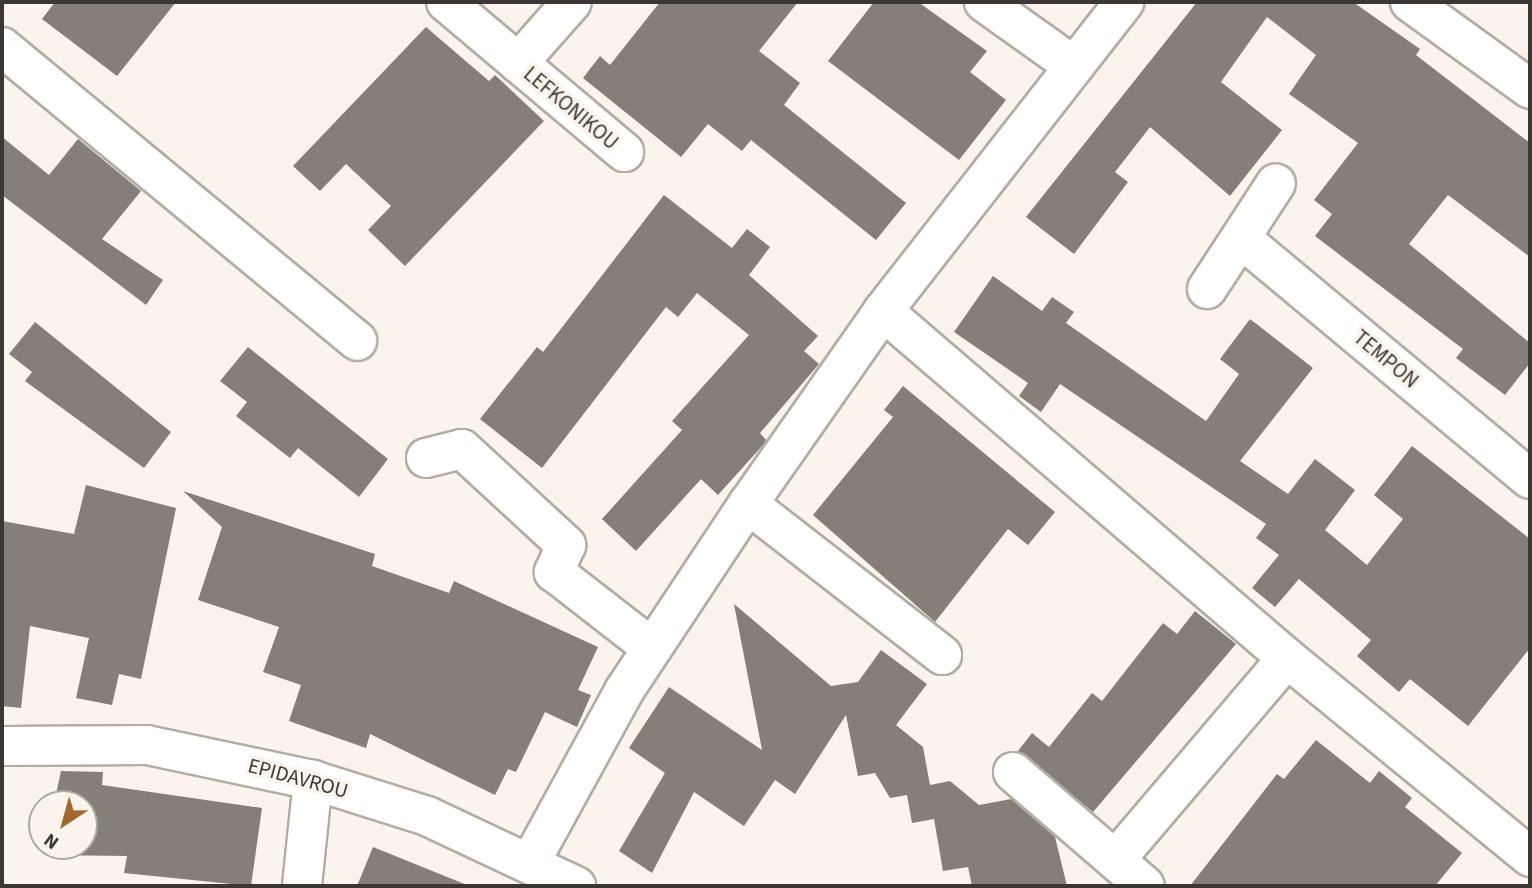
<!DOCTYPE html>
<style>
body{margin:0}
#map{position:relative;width:1532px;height:888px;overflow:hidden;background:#fbf4ec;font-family:"Source Sans 3",sans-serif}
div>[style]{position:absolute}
.building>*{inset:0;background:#867e78}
.roads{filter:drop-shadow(2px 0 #b3aca4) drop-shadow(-2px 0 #b3aca4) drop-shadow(0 2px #b3aca4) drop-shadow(0 -2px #b3aca4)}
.minor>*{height:38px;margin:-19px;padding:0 19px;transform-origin:19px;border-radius:19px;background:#fff}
span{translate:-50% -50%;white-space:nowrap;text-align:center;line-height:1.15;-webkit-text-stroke:7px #fbf4ec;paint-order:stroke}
.street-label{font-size:21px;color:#3a3734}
.frame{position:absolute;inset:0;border:4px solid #3a3734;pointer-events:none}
.north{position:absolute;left:28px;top:790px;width:70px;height:70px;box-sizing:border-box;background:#fbf4ec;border:2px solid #aea8a2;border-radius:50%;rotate:216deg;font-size:19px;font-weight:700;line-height:28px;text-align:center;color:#3a3734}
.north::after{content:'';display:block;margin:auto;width:24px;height:32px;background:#a4662c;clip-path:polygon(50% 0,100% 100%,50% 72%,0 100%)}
</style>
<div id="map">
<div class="building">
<div style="clip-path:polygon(55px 2px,176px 2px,117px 76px,42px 19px)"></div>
<div style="clip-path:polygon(660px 2px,798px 2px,759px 51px,800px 83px,784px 105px,906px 203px,876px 240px,751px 140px,742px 151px,708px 124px,681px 157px,583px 78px,600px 56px,610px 65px)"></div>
<div style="clip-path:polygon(874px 2px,918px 2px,987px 51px,970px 72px,1006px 100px,959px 160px,828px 61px)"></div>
<div style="clip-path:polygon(1197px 2px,1353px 2px,1420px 49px,1416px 55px,1530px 143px,1530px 257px,1448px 195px,1409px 244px,1530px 343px,1530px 363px,1505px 395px,1456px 358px,1463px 349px,1315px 236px,1332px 214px,1314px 200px,1358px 143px,1289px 94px,1316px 55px,1267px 17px,1221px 82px,1282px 130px,1230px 196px,1150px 127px,1115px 172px,1128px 182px,1074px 254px,1026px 217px)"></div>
<div style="clip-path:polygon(426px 27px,489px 81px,495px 75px,544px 121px,405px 266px,368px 230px,391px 206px,346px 164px,320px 191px,293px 166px)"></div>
<div style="clip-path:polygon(2px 137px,49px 175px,78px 139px,141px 191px,102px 239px,163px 280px,146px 305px,2px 195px)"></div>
<div style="clip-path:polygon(664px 195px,732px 248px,747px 229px,770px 247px,749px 275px,818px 336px,804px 351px,819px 364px,760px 433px,766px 440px,763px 445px,718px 495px,701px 479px,636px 551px,602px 519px,682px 430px,672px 421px,749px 335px,697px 293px,678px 317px,666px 307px,542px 468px,480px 419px,537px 347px,543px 352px)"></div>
<div style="clip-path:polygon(993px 276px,1042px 311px,1052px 297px,1074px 312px,1066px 323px,1206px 421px,1239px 374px,1220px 359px,1250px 319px,1313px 368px,1240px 461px,1288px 494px,1315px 459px,1355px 490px,1325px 530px,1367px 565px,1403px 519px,1374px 495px,1412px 446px,1530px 539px,1530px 648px,1468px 726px,1410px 679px,1399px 692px,1357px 656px,1371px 640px,1299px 579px,1275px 607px,1252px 588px,1279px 555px,1256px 538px,1266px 524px,1060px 384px,1041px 412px,1019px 396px,1028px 383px,954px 332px)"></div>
<div style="clip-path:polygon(35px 322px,171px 432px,144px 468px,25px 381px,32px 372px,9px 354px)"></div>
<div style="clip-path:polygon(248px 347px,388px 459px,359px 497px,298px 448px,290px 458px,236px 416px,247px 402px,220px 381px)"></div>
<div style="clip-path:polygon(903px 386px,1055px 512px,1028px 545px,1008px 529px,935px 622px,813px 515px,893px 417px,884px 410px)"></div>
<div style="clip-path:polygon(86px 485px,176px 508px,141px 679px,119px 674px,112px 705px,76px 698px,89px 638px,30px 626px,21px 708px,2px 706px,2px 521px,74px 534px)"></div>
<div style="clip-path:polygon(183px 491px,375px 554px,372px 566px,449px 593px,454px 581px,598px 647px,578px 690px,591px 695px,577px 727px,545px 712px,516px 772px,508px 769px,495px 795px,370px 734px,366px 748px,289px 721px,301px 685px,263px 672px,279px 627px,198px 600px,222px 527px)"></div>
<div style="clip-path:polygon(734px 604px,831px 686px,858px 682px,881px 650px,927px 684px,896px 725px,923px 747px,930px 785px,950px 781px,979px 805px,1011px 799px,1055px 837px,1067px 886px,972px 886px,968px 867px,943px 871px,934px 819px,912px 823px,907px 795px,890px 798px,875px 773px,858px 776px,846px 715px,795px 794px,775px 780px,744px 826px,694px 792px,652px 873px,619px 851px,665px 773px,629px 748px,669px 687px,762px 750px)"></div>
<div style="clip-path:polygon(1195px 611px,1236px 644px,1093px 812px,1018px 751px,1032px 733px,1049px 747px,1092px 693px,1102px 701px,1163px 623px,1177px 634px)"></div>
<div style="clip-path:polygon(1316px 740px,1370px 783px,1379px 771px,1412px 798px,1405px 807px,1462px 853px,1435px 886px,1190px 886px,1277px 774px,1284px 779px)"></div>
<div style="clip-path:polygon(61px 771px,103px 772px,102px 785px,262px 808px,251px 886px,124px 873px,127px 856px,44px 855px,46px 846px,84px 846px,84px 804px,54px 804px)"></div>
<div style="clip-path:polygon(373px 847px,467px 885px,467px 886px,357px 886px)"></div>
</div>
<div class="roads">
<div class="minor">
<div style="left:446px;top:2px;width:233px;rotate:40.1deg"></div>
<div style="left:984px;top:2px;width:107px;rotate:35.5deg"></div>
<div style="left:1410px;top:2px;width:148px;rotate:35.9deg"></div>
<div style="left:2px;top:47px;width:461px;rotate:39.6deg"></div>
<div style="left:518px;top:63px;width:81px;rotate:-48.5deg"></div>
<div style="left:1243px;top:240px;width:373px;rotate:39.8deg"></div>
<div style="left:1207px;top:289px;width:126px;rotate:-56.9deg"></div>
<div style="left:883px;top:311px;width:533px;rotate:40.66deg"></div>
<div style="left:1287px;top:658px;width:314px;rotate:39.3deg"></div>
<div style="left:426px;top:458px;width:37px;rotate:-14deg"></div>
<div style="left:462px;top:449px;width:142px;rotate:42.7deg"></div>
<div style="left:566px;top:545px;width:30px;rotate:114deg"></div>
<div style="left:554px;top:572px;width:124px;rotate:37.8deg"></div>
<div style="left:748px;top:504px;width:246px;rotate:37.9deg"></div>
<div style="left:2px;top:746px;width:145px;rotate:-0.4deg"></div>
<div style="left:147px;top:745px;width:170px;rotate:11.9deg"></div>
<div style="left:313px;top:780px;width:120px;rotate:17.5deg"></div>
<div style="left:427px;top:816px;width:165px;rotate:25.2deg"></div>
<div style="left:1013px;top:772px;width:174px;rotate:40.8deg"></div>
<div style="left:1116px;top:859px;width:264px;rotate:-49.6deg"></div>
<div style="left:531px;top:861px;width:194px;rotate:-61.3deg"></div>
<div style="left:624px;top:691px;width:224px;rotate:-56.5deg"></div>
<div style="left:748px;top:504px;width:236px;rotate:-55deg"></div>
<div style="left:883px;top:311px;width:392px;rotate:-52deg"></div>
<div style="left:302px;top:886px;width:107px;rotate:-84.1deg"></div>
</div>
</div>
<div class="street-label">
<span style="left:571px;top:108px;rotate:40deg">LEFKONIKOU</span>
<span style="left:1386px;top:359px;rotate:40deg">TEMPON</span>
<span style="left:298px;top:778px;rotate:15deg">EPIDAVROU</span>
</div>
<div class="frame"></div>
<div class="north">N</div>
</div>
